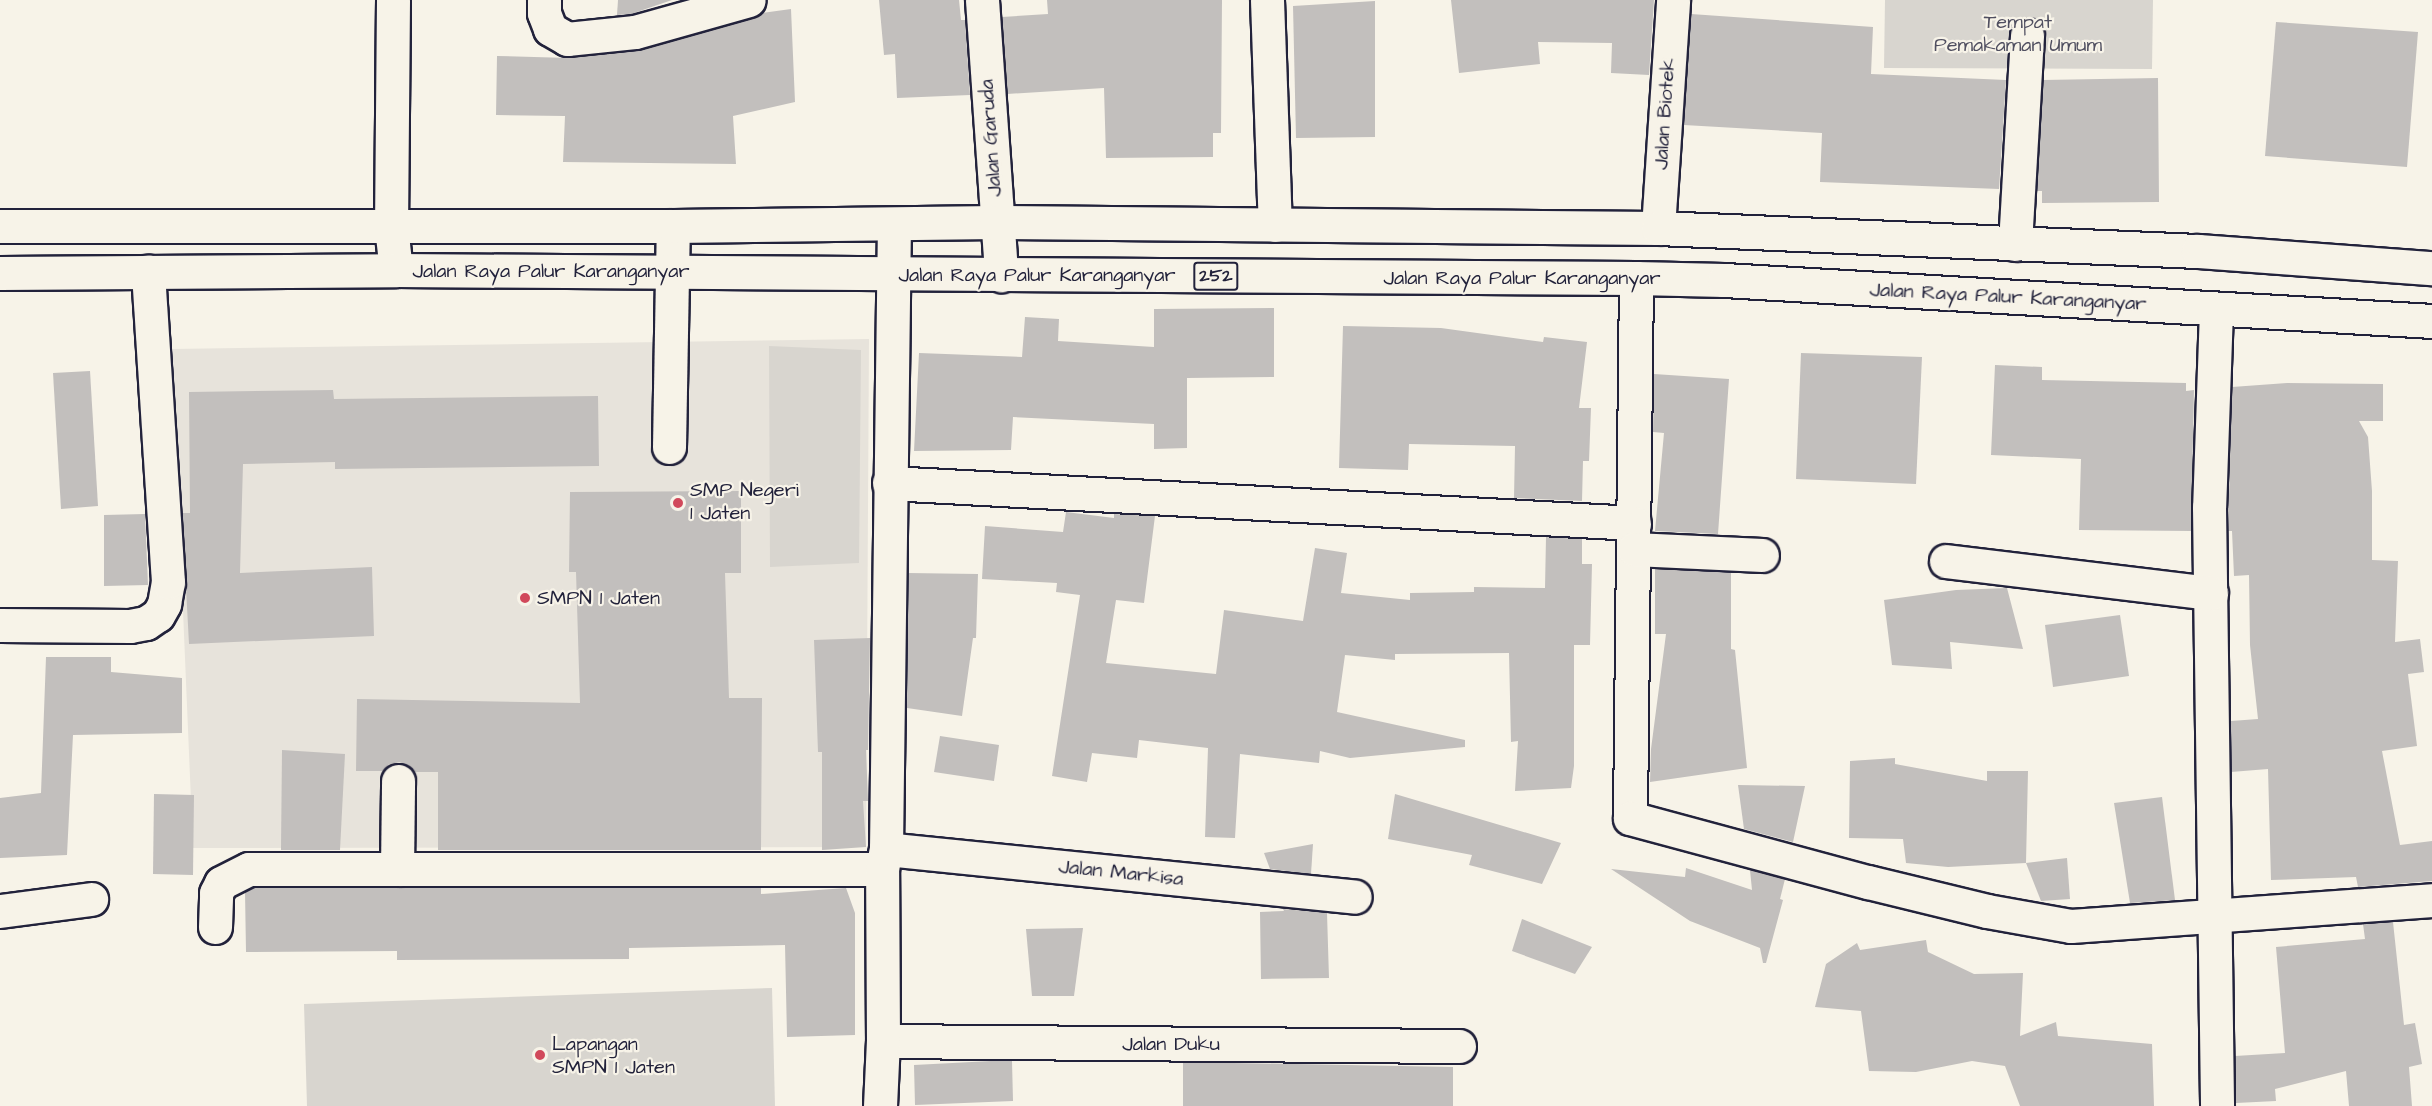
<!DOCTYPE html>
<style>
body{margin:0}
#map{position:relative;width:2432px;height:1106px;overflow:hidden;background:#f7f3e8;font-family:"Architects Daughter",sans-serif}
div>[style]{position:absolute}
.built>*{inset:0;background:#e7e3db}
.green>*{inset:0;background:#d8d5cf}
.building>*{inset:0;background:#c2bfbd}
.roads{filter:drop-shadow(2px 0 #22223b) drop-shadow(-2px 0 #22223b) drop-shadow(0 2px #22223b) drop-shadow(0 -2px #22223b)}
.minor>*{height:33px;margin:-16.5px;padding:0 16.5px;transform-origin:16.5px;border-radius:16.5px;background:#f7f3e8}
.major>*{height:33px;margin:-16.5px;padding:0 16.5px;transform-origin:16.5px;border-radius:16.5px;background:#f7f3e8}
.dots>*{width:16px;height:16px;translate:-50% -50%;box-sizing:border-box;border:3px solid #f7f3e8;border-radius:50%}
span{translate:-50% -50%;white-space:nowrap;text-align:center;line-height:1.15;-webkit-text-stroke:4.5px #f7f3e8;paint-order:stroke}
.shield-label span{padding:2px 4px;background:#f7f3e8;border:2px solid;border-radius:4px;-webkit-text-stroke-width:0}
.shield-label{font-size:18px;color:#22223b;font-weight:700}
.park-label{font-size:20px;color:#504f60}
.street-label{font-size:20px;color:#22223b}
.poi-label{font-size:20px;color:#22223b}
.left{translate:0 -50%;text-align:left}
</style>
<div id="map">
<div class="built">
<div style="clip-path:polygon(869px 339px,866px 847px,193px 848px,172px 349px)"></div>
</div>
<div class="green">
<div style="clip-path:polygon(1885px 0,2153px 0,2152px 69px,1884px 68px)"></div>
<div style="clip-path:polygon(769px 346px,861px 350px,859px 563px,770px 567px)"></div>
<div style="clip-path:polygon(772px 988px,775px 1106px,307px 1106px,304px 1004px)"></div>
</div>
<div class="building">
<div style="clip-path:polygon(618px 0,672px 0,631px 14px,617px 15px)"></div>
<div style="clip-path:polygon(879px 0,959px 0,961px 20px,965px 20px,970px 95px,897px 98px,895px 54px,884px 55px)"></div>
<div style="clip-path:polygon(1047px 0,1222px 0,1221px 133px,1213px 133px,1213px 157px,1106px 158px,1104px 88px,1007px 94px,1002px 17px,1048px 14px)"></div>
<div style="clip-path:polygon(1451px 0,1654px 0,1649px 75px,1611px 73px,1612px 43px,1538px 42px,1540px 64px,1459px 73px)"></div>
<div style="clip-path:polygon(1375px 1px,1375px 137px,1296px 138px,1293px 6px)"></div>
<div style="clip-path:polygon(791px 9px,795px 102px,733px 116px,736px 164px,563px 162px,565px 116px,496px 115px,497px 56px,569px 58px,637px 51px,754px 18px,762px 13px)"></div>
<div style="clip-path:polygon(1691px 14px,1873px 27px,1871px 74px,2006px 80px,1999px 189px,1820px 182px,1822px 133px,1684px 125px)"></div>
<div style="clip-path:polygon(2276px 22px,2418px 32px,2407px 167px,2265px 156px)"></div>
<div style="clip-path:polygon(2158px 78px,2159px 202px,2042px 203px,2042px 191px,2037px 191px,2043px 80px)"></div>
<div style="clip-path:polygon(1274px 308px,1274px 377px,1187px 378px,1187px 448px,1154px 449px,1154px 424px,1013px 417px,1011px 450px,914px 451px,919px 353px,1022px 357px,1025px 317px,1059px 319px,1058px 341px,1154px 347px,1154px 309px)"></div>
<div style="clip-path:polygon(1343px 326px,1441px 328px,1543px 342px,1544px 337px,1587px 342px,1579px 408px,1591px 408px,1589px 461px,1583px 461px,1582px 501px,1514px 498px,1515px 446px,1409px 444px,1408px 470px,1339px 468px)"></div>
<div style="clip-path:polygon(1801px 353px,1922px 357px,1916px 484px,1796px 479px)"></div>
<div style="clip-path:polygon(1995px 365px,2042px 367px,2042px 380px,2186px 383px,2186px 391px,2194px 390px,2191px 531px,2079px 530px,2081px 459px,1991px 455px)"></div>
<div style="clip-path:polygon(90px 371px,98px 506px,61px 509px,53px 373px)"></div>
<div style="clip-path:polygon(1654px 374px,1729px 379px,1718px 534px,1655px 531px,1664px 433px,1653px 432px)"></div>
<div style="clip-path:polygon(2287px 383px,2383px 384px,2383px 421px,2359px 421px,2368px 437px,2372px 491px,2372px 560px,2398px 561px,2395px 642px,2420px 639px,2424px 672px,2408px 674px,2417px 746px,2382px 751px,2400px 845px,2432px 841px,2432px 881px,2358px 887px,2356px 877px,2271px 880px,2268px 769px,2231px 772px,2231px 721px,2258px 719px,2250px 645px,2249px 575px,2234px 576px,2232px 531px,2228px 531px,2232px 387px)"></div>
<div style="clip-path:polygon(333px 390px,334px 399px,598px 396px,599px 466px,335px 469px,335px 462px,243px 464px,240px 573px,372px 567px,374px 636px,189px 644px,182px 513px,190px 513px,189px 392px)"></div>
<div style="clip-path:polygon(741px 491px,741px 573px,725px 573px,729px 698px,762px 698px,761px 850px,438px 850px,438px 772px,414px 772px,408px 765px,399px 762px,389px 764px,382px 771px,356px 771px,357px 699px,580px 703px,576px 572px,569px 572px,570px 492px)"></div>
<div style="clip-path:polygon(1066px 512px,1114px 518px,1114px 514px,1155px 516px,1144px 603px,1116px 600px,1106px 663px,1216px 674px,1224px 610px,1303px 621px,1315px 548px,1347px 553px,1341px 593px,1410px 600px,1410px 593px,1474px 592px,1474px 587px,1545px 588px,1546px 537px,1582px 539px,1582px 564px,1592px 564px,1590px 645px,1574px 645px,1574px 766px,1571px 788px,1515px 791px,1518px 741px,1511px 742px,1509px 653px,1395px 654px,1395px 660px,1345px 655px,1337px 712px,1465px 740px,1465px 747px,1350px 758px,1320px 751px,1319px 763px,1240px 754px,1235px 838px,1205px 837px,1208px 748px,1139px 740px,1137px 758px,1092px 753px,1087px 782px,1052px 776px,1080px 595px,1056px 592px,1057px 583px,982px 579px,985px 526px,1063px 532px)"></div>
<div style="clip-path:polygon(145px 514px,148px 585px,104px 586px,104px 515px)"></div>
<div style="clip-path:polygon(1655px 569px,1731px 572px,1731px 649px,1735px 650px,1747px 768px,1650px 782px,1651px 749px,1666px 634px,1655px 634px)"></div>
<div style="clip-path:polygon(908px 573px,978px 574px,976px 638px,973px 638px,962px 716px,907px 708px)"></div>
<div style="clip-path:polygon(2007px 588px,2023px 649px,1950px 642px,1952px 669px,1892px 665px,1884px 600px,1956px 590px)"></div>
<div style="clip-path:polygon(2120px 615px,2129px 676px,2053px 687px,2045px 625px)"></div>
<div style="clip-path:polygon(870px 638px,868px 750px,866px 750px,868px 801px,863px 801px,866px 847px,822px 850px,822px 752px,818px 752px,814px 640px)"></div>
<div style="clip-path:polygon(46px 657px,111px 657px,111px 672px,182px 678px,182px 733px,73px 735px,67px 855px,0 858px,0 798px,41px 793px)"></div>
<div style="clip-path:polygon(940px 736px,999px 745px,994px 781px,934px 772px)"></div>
<div style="clip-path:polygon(282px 750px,345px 754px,340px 850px,281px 850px)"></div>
<div style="clip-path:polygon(1895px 758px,1895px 764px,1987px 781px,1987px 771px,2028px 771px,2026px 863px,1948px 867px,1906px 863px,1903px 839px,1849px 838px,1850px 761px)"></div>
<div style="clip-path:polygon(1738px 785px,1805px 786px,1793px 842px,1744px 829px)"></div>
<div style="clip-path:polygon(154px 794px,194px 795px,193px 875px,153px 874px)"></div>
<div style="clip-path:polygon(1395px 794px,1561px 843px,1542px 884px,1469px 865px,1472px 855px,1388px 839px)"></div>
<div style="clip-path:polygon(2162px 797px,2175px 900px,2130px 903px,2114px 803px)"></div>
<div style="clip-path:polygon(1313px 844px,1311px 874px,1270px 869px,1264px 853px)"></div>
<div style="clip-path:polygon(2067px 858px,2070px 899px,2041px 901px,2026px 863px)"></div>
<div style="clip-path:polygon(1686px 868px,1752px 890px,1750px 870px,1785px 879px,1780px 899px,1783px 900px,1766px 963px,1763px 963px,1760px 948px,1690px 921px,1611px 869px,1685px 877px)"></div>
<div style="clip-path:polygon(253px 888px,761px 888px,761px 894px,846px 888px,855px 913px,855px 1035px,787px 1037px,785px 945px,629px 948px,629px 959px,397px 960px,397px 951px,246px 952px,245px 892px)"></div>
<div style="clip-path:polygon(1283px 909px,1327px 913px,1329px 978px,1261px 979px,1260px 912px,1284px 911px)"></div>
<div style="clip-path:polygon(1522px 919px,1592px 947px,1575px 974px,1512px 951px)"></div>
<div style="clip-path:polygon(2393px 922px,2404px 1025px,2415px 1023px,2422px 1064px,2409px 1067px,2412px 1106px,2349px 1106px,2346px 1071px,2275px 1089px,2276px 1101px,2236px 1103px,2235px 1056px,2285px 1053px,2276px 947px,2365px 939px,2363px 924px)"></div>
<div style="clip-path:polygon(1083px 928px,1074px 996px,1032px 996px,1026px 929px)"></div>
<div style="clip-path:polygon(1926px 940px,1928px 952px,1974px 974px,2023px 973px,2020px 1036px,2056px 1022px,2058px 1036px,2152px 1044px,2154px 1106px,2020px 1106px,2005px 1066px,1972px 1061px,1916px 1072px,1869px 1071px,1861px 1011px,1815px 1007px,1826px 964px,1857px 943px,1860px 950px)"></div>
<div style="clip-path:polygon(991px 1061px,1012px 1061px,1013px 1101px,915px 1105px,914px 1065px)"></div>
<div style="clip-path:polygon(1183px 1062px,1453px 1067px,1453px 1106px,1183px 1106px)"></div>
</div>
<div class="roads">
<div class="minor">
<div style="left:393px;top:0;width:227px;rotate:90.5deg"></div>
<div style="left:391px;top:227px;width:43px;rotate:83.4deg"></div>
<div style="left:544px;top:0;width:13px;rotate:90deg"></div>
<div style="left:544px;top:13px;width:17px;rotate:69deg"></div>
<div style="left:550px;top:29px;width:20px;rotate:30deg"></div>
<div style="left:567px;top:39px;width:68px;rotate:-5.9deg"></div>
<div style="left:635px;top:32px;width:118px;rotate:-15.7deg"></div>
<div style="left:982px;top:0;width:276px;rotate:86deg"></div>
<div style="left:1267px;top:0;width:225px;rotate:88deg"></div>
<div style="left:1658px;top:228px;width:228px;rotate:-86.2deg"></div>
<div style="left:2015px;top:244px;width:209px;rotate:-86.7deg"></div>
<div style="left:1636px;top:278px;width:540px;rotate:90.64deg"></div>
<div style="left:1630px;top:818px;width:246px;rotate:15.1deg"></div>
<div style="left:1868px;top:882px;width:122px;rotate:13.7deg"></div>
<div style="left:1987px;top:911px;width:85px;rotate:10.1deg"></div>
<div style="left:2071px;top:926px;width:362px;rotate:-4.1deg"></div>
<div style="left:2216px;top:310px;width:197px;rotate:92deg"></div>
<div style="left:2209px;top:507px;width:599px;rotate:89.23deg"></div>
<div style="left:669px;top:447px;width:221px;rotate:-89deg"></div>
<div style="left:889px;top:483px;width:746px;rotate:3.07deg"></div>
<div style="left:1634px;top:549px;width:128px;rotate:2.7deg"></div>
<div style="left:1946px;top:561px;width:267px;rotate:6.9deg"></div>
<div style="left:0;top:625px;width:130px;rotate:0.4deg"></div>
<div style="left:130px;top:626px;width:16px;rotate:-11deg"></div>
<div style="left:146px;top:623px;width:14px;rotate:-34deg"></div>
<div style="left:158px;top:615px;width:13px;rotate:-61deg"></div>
<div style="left:164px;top:604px;width:22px;rotate:-80deg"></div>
<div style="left:168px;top:582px;width:311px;rotate:-93.7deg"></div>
<div style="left:886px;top:849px;width:471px;rotate:5.8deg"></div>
<div style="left:397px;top:869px;width:88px;rotate:-89.3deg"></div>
<div style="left:0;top:911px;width:92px;rotate:-7.5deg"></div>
<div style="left:215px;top:927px;width:34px;rotate:-88deg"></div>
<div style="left:216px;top:893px;width:11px;rotate:-63deg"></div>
<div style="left:221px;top:883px;width:31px;rotate:-27deg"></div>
<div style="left:249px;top:869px;width:633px"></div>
<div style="left:883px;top:1041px;width:576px;rotate:0.5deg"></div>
<div style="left:880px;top:1106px;width:65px;rotate:-87.4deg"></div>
<div style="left:883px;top:1041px;width:172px;rotate:-90.3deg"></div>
<div style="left:882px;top:869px;width:20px;rotate:-79deg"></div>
<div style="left:886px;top:849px;width:625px;rotate:-89.27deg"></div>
</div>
<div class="major">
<div style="left:0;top:226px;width:673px"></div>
<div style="left:673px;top:226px;width:323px;rotate:-0.7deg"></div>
<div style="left:996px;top:222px;width:662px;rotate:0.52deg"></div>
<div style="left:1658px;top:228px;width:540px;rotate:2.44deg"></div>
<div style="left:2198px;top:251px;width:235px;rotate:4.2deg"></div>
<div style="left:0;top:273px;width:396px;rotate:-0.4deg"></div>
<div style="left:396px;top:270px;width:1240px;rotate:0.37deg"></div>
<div style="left:1636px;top:278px;width:88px;rotate:1.3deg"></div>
<div style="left:1724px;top:280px;width:709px;rotate:3.31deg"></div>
</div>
</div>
<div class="dots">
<div style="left:678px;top:503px;background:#d1495b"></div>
<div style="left:525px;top:598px;background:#d1495b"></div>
<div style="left:540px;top:1055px;background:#d1495b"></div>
</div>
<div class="shield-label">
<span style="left:1216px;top:276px">252</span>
</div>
<div class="park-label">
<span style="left:2018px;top:34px">Tempat<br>Pemakaman Umum</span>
</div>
<div class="street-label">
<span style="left:1665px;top:114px;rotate:-86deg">Jalan Biotek</span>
<span style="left:991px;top:138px;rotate:-94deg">Jalan Garuda</span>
<span style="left:551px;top:271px">Jalan Raya Palur Karanganyar</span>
<span style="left:1037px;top:275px">Jalan Raya Palur Karanganyar</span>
<span style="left:1522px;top:278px">Jalan Raya Palur Karanganyar</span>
<span style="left:2008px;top:297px;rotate:3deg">Jalan Raya Palur Karanganyar</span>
<span style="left:1121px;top:873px;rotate:6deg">Jalan Markisa</span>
<span style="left:1171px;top:1044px">Jalan Duku</span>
</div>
<div class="poi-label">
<span class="left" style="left:690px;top:502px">SMP Negeri<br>1 Jaten</span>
<span class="left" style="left:537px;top:598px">SMPN 1 Jaten</span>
<span class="left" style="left:552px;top:1056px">Lapangan<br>SMPN 1 Jaten</span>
</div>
</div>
